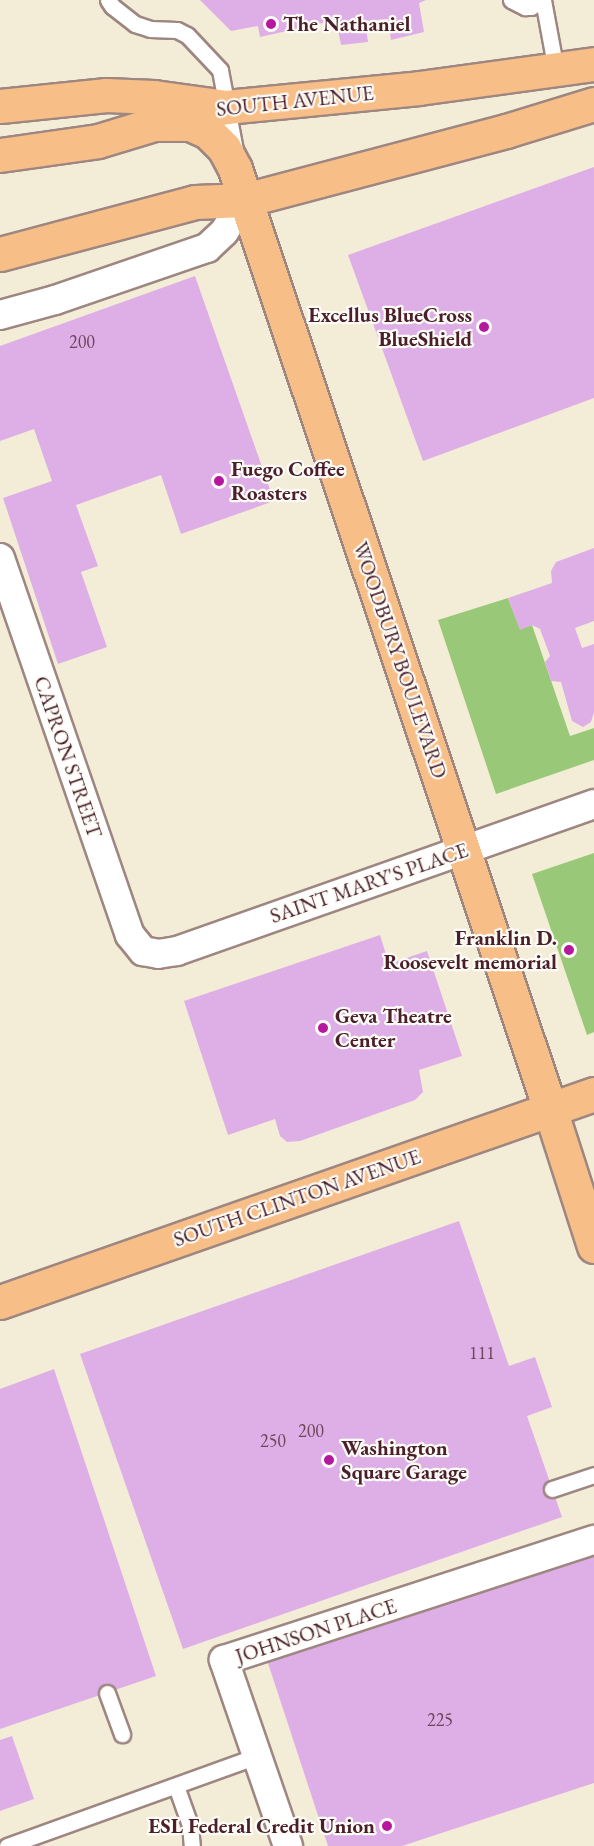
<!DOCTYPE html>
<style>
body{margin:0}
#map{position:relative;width:594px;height:1846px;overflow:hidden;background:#f3edd7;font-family:"EB Garamond",serif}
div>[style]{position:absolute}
.green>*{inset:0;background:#99c978}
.building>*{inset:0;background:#deafe7}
.roads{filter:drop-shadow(2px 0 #9e8681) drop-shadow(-2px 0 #9e8681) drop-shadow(0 2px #9e8681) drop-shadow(0 -2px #9e8681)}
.service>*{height:15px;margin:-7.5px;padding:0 7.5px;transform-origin:7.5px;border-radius:7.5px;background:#fff}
.minor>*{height:28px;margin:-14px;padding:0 14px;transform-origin:14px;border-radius:14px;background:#fff}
.primary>*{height:33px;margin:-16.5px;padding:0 16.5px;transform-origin:16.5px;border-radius:16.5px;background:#f7be88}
.motorway>*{height:33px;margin:-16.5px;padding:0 16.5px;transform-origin:16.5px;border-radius:16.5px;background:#f7be88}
.dots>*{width:16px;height:16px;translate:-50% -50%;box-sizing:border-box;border:3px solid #fdfcf7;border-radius:50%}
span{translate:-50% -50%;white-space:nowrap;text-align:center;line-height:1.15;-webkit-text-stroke:4.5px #fdfcf7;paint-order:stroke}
.number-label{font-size:18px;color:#6f435a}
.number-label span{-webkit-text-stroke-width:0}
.poi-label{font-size:21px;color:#4a1f2b;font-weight:700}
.left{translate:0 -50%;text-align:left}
.right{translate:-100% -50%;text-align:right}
.street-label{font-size:21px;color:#4a1f2b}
</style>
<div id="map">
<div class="green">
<div style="clip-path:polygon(508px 598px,520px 629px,532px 625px,570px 736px,594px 728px,594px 760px,496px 794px,438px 620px)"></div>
<div style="clip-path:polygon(594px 853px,594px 1032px,587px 1035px,532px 874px)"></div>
</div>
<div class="building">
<div style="clip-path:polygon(200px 0,426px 0,419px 3px,424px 32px,391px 40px,388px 19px,365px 21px,368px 42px,341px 45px,336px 20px,260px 37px,258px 26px,231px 31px)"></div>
<div style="clip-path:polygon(594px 167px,594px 398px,423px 461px,348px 255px)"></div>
<div style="clip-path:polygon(195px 276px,274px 501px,181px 534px,161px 475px,76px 505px,98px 566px,81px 572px,107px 647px,58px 664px,3px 498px,52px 481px,34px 429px,0 441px,0 346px)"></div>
<div style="clip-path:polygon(594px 548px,594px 621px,575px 628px,582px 648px,594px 644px,594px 712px,591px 722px,583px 727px,572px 721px,561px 682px,551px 681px,545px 662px,550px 656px,540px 629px,532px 625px,520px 630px,508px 598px,552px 583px,551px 571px,556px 562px)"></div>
<div style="clip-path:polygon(380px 935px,389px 964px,427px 951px,462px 1056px,419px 1070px,423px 1092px,415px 1100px,300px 1141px,287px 1142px,280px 1136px,275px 1119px,228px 1135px,184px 1001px)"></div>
<div style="clip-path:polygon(459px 1221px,509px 1366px,535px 1357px,552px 1407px,527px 1416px,562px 1517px,183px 1649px,80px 1354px)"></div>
<div style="clip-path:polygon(54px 1369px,156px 1676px,0 1729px,0 1389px)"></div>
<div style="clip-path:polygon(594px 1550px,594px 1783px,402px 1846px,328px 1846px,266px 1657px)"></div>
<div style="clip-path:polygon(12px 1736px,34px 1799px,0 1811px,0 1740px)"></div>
</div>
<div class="roads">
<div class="service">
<div style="left:108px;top:0;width:7px;rotate:56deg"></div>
<div style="left:112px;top:6px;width:29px;rotate:38deg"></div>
<div style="left:135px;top:24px;width:16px;rotate:18deg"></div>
<div style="left:150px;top:29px;width:27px;rotate:2deg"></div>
<div style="left:177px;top:30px;width:11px;rotate:27deg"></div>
<div style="left:187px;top:35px;width:48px;rotate:46.7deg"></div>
<div style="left:220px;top:70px;width:81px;rotate:79.4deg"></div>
<div style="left:511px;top:0;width:16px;rotate:27deg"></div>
<div style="left:525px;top:7px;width:6px"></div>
<div style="left:531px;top:7px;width:13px;rotate:-32deg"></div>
<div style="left:543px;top:0;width:71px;rotate:79.5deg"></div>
<div style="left:552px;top:1489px;width:44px;rotate:-18.4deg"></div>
<div style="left:107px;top:1693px;width:44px;rotate:69.9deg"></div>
<div style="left:176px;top:1786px;width:41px;rotate:70.3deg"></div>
<div style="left:190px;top:1825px;width:21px;rotate:85deg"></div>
<div style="left:7px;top:1846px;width:266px;rotate:-19.8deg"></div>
</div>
<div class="minor">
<div style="left:0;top:315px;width:57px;rotate:-15.3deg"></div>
<div style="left:55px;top:300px;width:161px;rotate:-18.9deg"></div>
<div style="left:207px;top:248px;width:23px;rotate:-43deg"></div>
<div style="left:224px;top:232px;width:38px;rotate:-57deg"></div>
<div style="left:0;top:558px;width:399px;rotate:71deg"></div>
<div style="left:130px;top:935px;width:21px;rotate:51deg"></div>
<div style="left:143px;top:951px;width:15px;rotate:11deg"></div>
<div style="left:158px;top:954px;width:19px;rotate:-9deg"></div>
<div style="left:177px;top:951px;width:442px;rotate:-19.4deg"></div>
<div style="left:288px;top:1846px;width:197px;rotate:-109deg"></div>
<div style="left:224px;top:1660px;width:389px;rotate:-18deg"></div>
</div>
<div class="primary">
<div style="left:157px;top:124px;width:33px"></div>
<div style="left:190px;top:124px;width:20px;rotate:24deg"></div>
<div style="left:208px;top:132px;width:23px;rotate:45deg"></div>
<div style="left:224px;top:148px;width:24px;rotate:62deg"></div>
<div style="left:235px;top:169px;width:991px;rotate:71.47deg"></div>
<div style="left:550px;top:1109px;width:144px;rotate:72.2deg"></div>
<div style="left:0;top:155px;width:99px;rotate:-8.1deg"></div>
<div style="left:98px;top:141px;width:83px;rotate:-16.9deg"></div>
<div style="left:177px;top:117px;width:50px;rotate:-11.5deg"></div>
<div style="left:226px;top:107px;width:194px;rotate:-5.6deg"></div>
<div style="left:419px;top:88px;width:177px;rotate:-7.8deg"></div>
<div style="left:245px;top:200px;width:270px;rotate:-14.8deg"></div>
<div style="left:506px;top:131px;width:92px;rotate:-17.1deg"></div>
<div style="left:0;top:1302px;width:629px;rotate:-19.3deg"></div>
</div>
<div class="motorway">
<div style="left:0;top:106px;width:107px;rotate:-5.9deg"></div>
<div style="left:106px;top:95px;width:48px;rotate:2.4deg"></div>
<div style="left:154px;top:97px;width:73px;rotate:7.9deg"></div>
<div style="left:0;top:254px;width:202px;rotate:-14.9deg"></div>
<div style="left:195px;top:202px;width:50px;rotate:-2.3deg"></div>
</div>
</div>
<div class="dots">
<div style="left:271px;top:24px;background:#b5179e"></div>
<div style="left:484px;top:327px;background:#b5179e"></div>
<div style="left:219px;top:481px;background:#b5179e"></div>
<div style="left:569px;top:950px;background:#b5179e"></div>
<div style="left:323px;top:1028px;background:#b5179e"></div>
<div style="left:329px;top:1460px;background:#b5179e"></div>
<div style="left:387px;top:1826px;background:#b5179e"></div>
</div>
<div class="number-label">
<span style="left:82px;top:342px">200</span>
<span style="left:482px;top:1353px">111</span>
<span style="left:311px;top:1431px">200</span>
<span style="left:273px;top:1441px">250</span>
<span style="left:440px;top:1720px">225</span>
</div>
<div class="poi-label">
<span class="left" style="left:283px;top:24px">The Nathaniel</span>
<span class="right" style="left:472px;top:327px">Excellus BlueCross<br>BlueShield</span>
<span class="left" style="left:231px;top:481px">Fuego Coffee<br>Roasters</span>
<span class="right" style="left:557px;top:950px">Franklin D.<br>Roosevelt memorial</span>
<span class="left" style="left:335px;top:1028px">Geva Theatre<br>Center</span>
<span class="left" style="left:341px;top:1460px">Washington<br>Square Garage</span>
<span class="right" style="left:375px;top:1826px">ESL Federal Credit Union</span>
</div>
<div class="street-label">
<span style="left:295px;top:101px;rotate:-6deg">SOUTH AVENUE</span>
<span style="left:400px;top:660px;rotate:71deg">WOODBURY BOULEVARD</span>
<span style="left:68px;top:757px;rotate:71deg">CAPRON STREET</span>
<span style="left:369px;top:883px;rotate:-19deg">SAINT MARY'S PLACE</span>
<span style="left:297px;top:1198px;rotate:-19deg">SOUTH CLINTON AVENUE</span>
<span style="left:316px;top:1631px;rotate:-18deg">JOHNSON PLACE</span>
</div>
</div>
